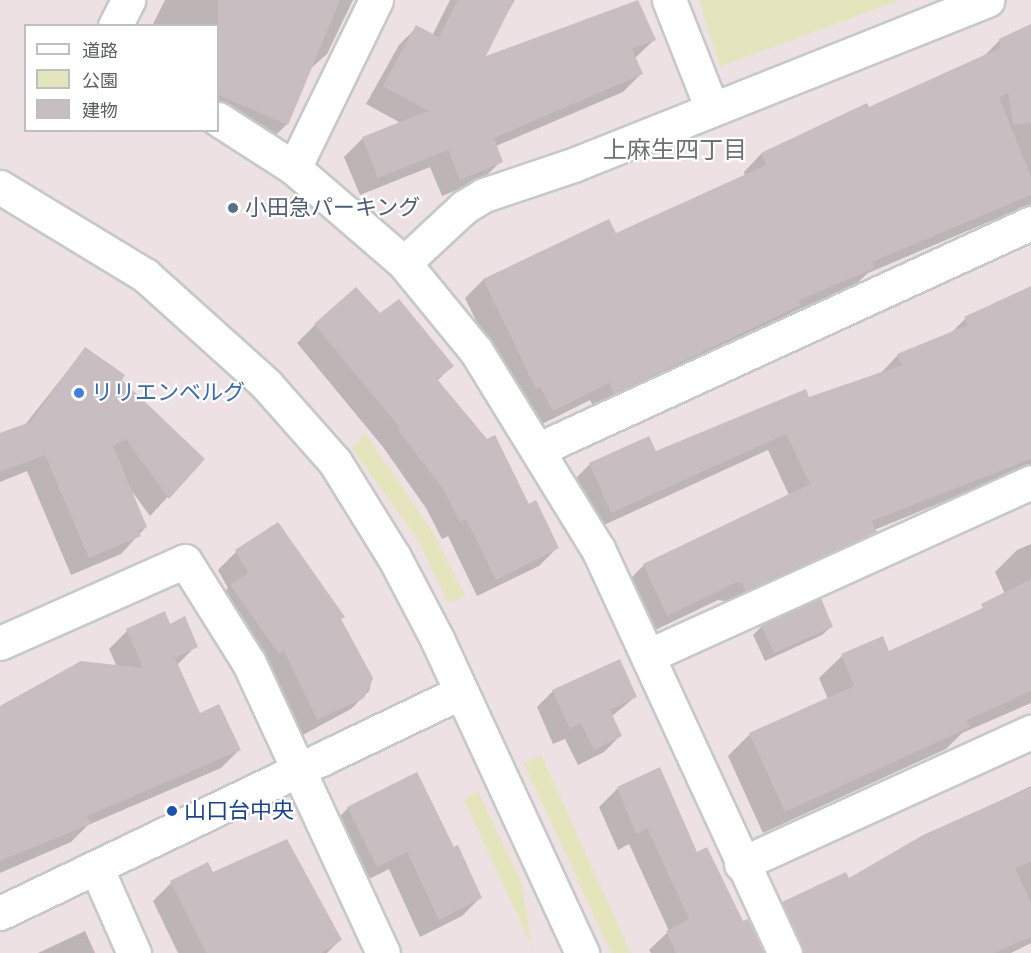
<!DOCTYPE html>
<meta charset="utf-8">
<style>
body{margin:0}
#map{position:relative;width:1031px;height:953px;overflow:hidden;background:#ede1e4;font-family:"Space Grotesk","Noto Sans JP",sans-serif}
div>[style]{position:absolute}
.green>*{inset:0;background:#e5e5bd}
.shadow>*{inset:0;background:#0003}
.building>*{inset:0;background:#c8bdc1}
.roads{filter:drop-shadow(2px 0 #c3cac8) drop-shadow(-2px 0 #c3cac8) drop-shadow(0 2px #c3cac8) drop-shadow(0 -2px #c3cac8)}
.street>*{height:33px;margin:-16.5px;padding:0 16.5px;transform-origin:16.5px;border-radius:16.5px;background:#fff}
.secondary>*{height:33px;margin:-16.5px;padding:0 16.5px;transform-origin:16.5px;border-radius:16.5px;background:#fff}
.dots>*{width:16px;height:16px;translate:-50% -50%;box-sizing:border-box;border:3px solid #fff;border-radius:50%}
span{translate:-50% -50%;white-space:nowrap;text-align:center;line-height:1.15;-webkit-text-stroke:4.5px #fff;paint-order:stroke}
.service-label{font-size:22px;color:#4e5e75}
.left{translate:0 -50%;text-align:left}
.shop-label{font-size:22px;color:#366cbe}
.transit-label{font-size:22px;color:#164399}
.neighbourhood-label{font-size:24px;color:#6b7470}
.legend{position:absolute;left:24px;top:24px;width:195px;height:108px;box-sizing:border-box;background:#fff;border:2px solid #bdc0bf;margin:0;padding:8px 10px;list-style:none;font-size:18px;color:#5a625f}
.legend li{display:flex;align-items:center;gap:12px;height:30px}
.legend b{width:30px;border:2px solid #bdc0bf}
</style>
<div id="map">
<div class="green">
<div style="clip-path:polygon(699px 0,900px 0,720px 67px)"></div>
<div style="clip-path:polygon(365px 433px,432px 531px,465px 597px,448px 603px,418px 540px,352px 449px)"></div>
<div style="clip-path:polygon(541px 755px,631px 953px,611px 953px,524px 763px)"></div>
<div style="clip-path:polygon(478px 791px,522px 884px,532px 947px,464px 800px)"></div>
</div>
<div class="shadow">
<div style="clip-path:polygon(165px 0,353px 0,327px 54px,310px 69px,286px 125px,268px 143px,218px 103px,218px 26px,152px 26px)"></div>
<div style="clip-path:polygon(450px 0,515px 0,479px 60px,654px 40px,634px 59px,641px 74px,623px 92px,496px 146px,501px 161px,483px 179px,442px 196px,430px 167px,360px 195px,344px 157px,362px 139px,401px 123px,366px 104px,399px 45px,417px 27px,432px 36px)"></div>
<div style="clip-path:polygon(1031px 26px,1031px 204px,868px 273px,855px 285px,792px 312px,781px 323px,595px 411px,590px 400px,534px 428px,518px 406px,465px 298px,483px 280px,608px 221px,615px 235px,745px 176px,744px 172px,761px 154px,866px 105px,868px 109px,982px 58px,1000px 40px)"></div>
<div style="clip-path:polygon(1031px 287px,1031px 466px,874px 530px,857px 549px,728px 608px,725px 601px,718px 600px,649px 633px,626px 583px,644px 565px,789px 495px,768px 450px,593px 530px,572px 482px,590px 464px,655px 453px,880px 374px,898px 355px,950px 334px,965px 319px)"></div>
<div style="clip-path:polygon(380px 315px,452px 366px,437px 381px,557px 548px,539px 566px,477px 596px,448px 536px,442px 539px,426px 508px,383px 447px,297px 343px,315px 325px)"></div>
<div style="clip-path:polygon(85px 349px,203px 459px,150px 516px,131px 490px,146px 527px,121px 554px,71px 575px,27px 471px,0 482px,0 435px,24px 426px)"></div>
<div style="clip-path:polygon(1031px 544px,1031px 703px,962px 733px,946px 749px,763px 833px,728px 756px,750px 734px,828px 699px,819px 678px,842px 656px,882px 638px,889px 653px,975px 613px,1005px 594px,995px 572px,1017px 550px)"></div>
<div style="clip-path:polygon(236px 552px,340px 619px,372px 679px,369px 691px,351px 709px,299px 737px,213px 604px,228px 588px,218px 570px)"></div>
<div style="clip-path:polygon(169px 626px,196px 646px,177px 665px,199px 715px,239px 750px,221px 768px,88px 825px,71px 842px,0 873px,0 708px,117px 667px,109px 649px,127px 631px)"></div>
<div style="clip-path:polygon(762px 626px,831px 627px,822px 635px,765px 661px,753px 635px)"></div>
<div style="clip-path:polygon(553px 691px,635px 697px,611px 717px,620px 736px,604px 752px,578px 765px,565px 739px,553px 744px,537px 707px)"></div>
<div style="clip-path:polygon(660px 769px,696px 854px,763px 953px,651px 953px,649px 950px,669px 931px,629px 844px,618px 850px,599px 807px,617px 789px)"></div>
<div style="clip-path:polygon(1031px 786px,1031px 943px,1011px 953px,792px 953px,765px 922px,783px 904px,848px 880px,924px 837px)"></div>
<div style="clip-path:polygon(348px 808px,480px 898px,462px 916px,420px 937px,389px 869px,359px 884px,330px 826px)"></div>
<div style="clip-path:polygon(213px 874px,340px 940px,327px 953px,178px 953px,153px 901px,171px 883px)"></div>
<div style="clip-path:polygon(85px 931px,95px 953px,38px 953px)"></div>
</div>
<div class="building">
<div style="clip-path:polygon(218px 0,340px 0,288px 125px,218px 95px)"></div>
<div style="clip-path:polygon(458px 0,514px 0,486px 56px,638px 0,656px 40px,632px 49px,643px 74px,494px 138px,503px 162px,460px 180px,448px 150px,378px 178px,362px 137px,428px 111px,383px 86px,416px 25px,439px 37px)"></div>
<div style="clip-path:polygon(1031px 24px,1031px 123px,1013px 125px,1008px 93px,999px 97px,1031px 177px,1031px 195px,872px 262px,875px 268px,799px 300px,801px 305px,614px 394px,609px 383px,553px 411px,540px 387px,536px 389px,483px 279px,609px 219px,616px 233px,766px 165px,761px 153px,867px 103px,869px 107px,1000px 48px,999px 39px)"></div>
<div style="clip-path:polygon(1031px 286px,1031px 459px,872px 521px,877px 532px,746px 591px,742px 583px,737px 582px,667px 616px,643px 564px,810px 484px,786px 434px,611px 513px,589px 463px,649px 436px,656px 451px,806px 389px,809px 397px,902px 365px,897px 354px,968px 325px,964px 317px)"></div>
<div style="clip-path:polygon(356px 287px,380px 313px,399px 299px,454px 366px,437px 379px,487px 439px,495px 435px,529px 504px,536px 500px,559px 548px,496px 580px,466px 519px,460px 522px,444px 490px,398px 430px,400px 428px,314px 324px)"></div>
<div style="clip-path:polygon(85px 347px,125px 375px,122px 380px,205px 459px,169px 499px,126px 439px,113px 446px,147px 527px,138px 531px,141px 536px,89px 558px,45px 455px,0 472px,0 433px,30px 422px)"></div>
<div style="clip-path:polygon(278px 522px,345px 617px,341px 619px,373px 678px,364px 698px,317px 720px,284px 651px,279px 654px,230px 585px,248px 573px,235px 550px)"></div>
<div style="clip-path:polygon(1031px 579px,1031px 691px,967px 720px,970px 727px,785px 812px,749px 733px,854px 686px,841px 654px,883px 636px,889px 651px,983px 608px,981px 604px)"></div>
<div style="clip-path:polygon(821px 598px,833px 627px,774px 653px,761px 625px)"></div>
<div style="clip-path:polygon(165px 611px,170px 624px,185px 616px,198px 647px,175px 658px,200px 713px,219px 704px,241px 750px,87px 816px,91px 824px,0 861px,0 706px,81px 661px,143px 668px,126px 629px)"></div>
<div style="clip-path:polygon(620px 659px,637px 697px,610px 710px,622px 736px,594px 750px,581px 723px,570px 729px,552px 690px)"></div>
<div style="clip-path:polygon(660px 767px,697px 852px,707px 847px,743px 921px,748px 919px,764px 953px,676px 953px,666px 931px,689px 919px,647px 828px,636px 834px,617px 787px)"></div>
<div style="clip-path:polygon(417px 772px,454px 847px,458px 845px,482px 898px,439px 920px,407px 852px,377px 867px,347px 807px)"></div>
<div style="clip-path:polygon(1031px 787px,1031px 861px,1015px 868px,1031px 903px,1031px 937px,994px 953px,803px 953px,782px 902px,846px 872px,849px 878px,923px 835px)"></div>
<div style="clip-path:polygon(287px 839px,342px 940px,321px 953px,206px 953px,170px 881px,208px 862px,213px 872px)"></div>
</div>
<div class="roads">
<div class="street">
<div style="left:669px;top:0;width:117px;rotate:68.5deg"></div>
<div style="left:115px;top:26px;width:29px;rotate:-63deg"></div>
<div style="left:218px;top:119px;width:90px;rotate:32.8deg"></div>
<div style="left:294px;top:168px;width:145px;rotate:40.8deg"></div>
<div style="left:404px;top:263px;width:114px;rotate:50.7deg"></div>
<div style="left:476px;top:351px;width:233px;rotate:58.4deg"></div>
<div style="left:598px;top:549px;width:445px;rotate:65.2deg"></div>
<div style="left:294px;top:168px;width:187px;rotate:-64deg"></div>
<div style="left:404px;top:263px;width:82px;rotate:-43deg"></div>
<div style="left:464px;top:207px;width:23px;rotate:-31deg"></div>
<div style="left:484px;top:195px;width:94px;rotate:-18.6deg"></div>
<div style="left:573px;top:165px;width:446px;rotate:-21.7deg"></div>
<div style="left:539px;top:449px;width:541px;rotate:-24.67deg"></div>
<div style="left:0;top:643px;width:202px;rotate:-23.9deg"></div>
<div style="left:185px;top:561px;width:120px;rotate:57.9deg"></div>
<div style="left:249px;top:663px;width:319px;rotate:65.2deg"></div>
<div style="left:650px;top:655px;width:418px;rotate:-24.4deg"></div>
<div style="left:741px;top:864px;width:319px;rotate:-24.5deg"></div>
<div style="left:96px;top:867px;width:94px;rotate:66.2deg"></div>
</div>
<div class="secondary">
<div style="left:0;top:187px;width:170px;rotate:31.3deg"></div>
<div style="left:145px;top:275px;width:163px;rotate:42deg"></div>
<div style="left:266px;top:384px;width:104px;rotate:48.5deg"></div>
<div style="left:335px;top:462px;width:112px;rotate:58.2deg"></div>
<div style="left:394px;top:557px;width:93px;rotate:62.3deg"></div>
<div style="left:437px;top:639px;width:346px;rotate:65.2deg"></div>
<div style="left:0;top:913px;width:511px;rotate:-25.61deg"></div>
</div>
</div>
<div class="dots">
<div style="left:233px;top:208px;background:#5c6f8a"></div>
<div style="left:79px;top:393px;background:#3f7fe0"></div>
<div style="left:172px;top:811px;background:#1a4fb4"></div>
</div>
<div class="service-label">
<span class="left" style="left:245px;top:208px">小田急パーキング</span>
</div>
<div class="shop-label">
<span class="left" style="left:91px;top:393px">リリエンベルグ</span>
</div>
<div class="transit-label">
<span class="left" style="left:184px;top:811px">山口台中央</span>
</div>
<div class="neighbourhood-label">
<span style="left:675px;top:150px">上麻生四丁目</span>
</div>
<ul class="legend">
<li><b style="height:8px;background:#fff"></b>道路</li>
<li><b style="height:16px;background:#e5e5bd"></b>公園</li>
<li><b style="height:16px;background:#c8bdc1"></b>建物</li>
</ul>
</div>
